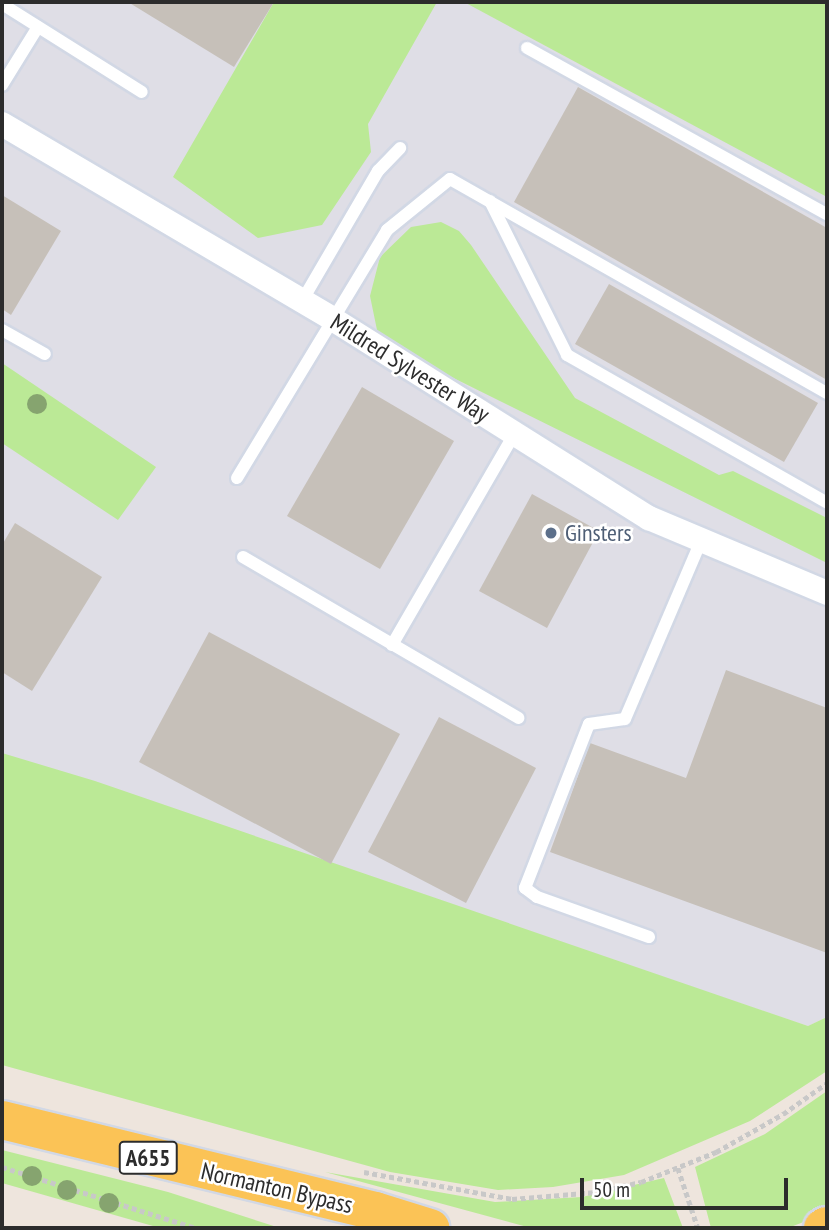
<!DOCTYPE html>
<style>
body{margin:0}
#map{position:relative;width:829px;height:1230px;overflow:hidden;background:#eee5dd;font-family:"PT Sans Narrow",sans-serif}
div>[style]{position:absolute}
.industrial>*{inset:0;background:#dfdee6}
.green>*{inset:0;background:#bbe996}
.building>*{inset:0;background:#c6c0b9}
.path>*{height:4.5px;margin-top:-2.25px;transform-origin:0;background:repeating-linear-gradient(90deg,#c8c8c8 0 5px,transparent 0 8.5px)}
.roads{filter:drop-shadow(2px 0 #d2d8e5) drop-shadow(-2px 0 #d2d8e5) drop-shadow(0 2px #d2d8e5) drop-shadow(0 -2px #d2d8e5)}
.lane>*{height:12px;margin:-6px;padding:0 6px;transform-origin:6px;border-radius:6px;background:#fff}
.street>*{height:24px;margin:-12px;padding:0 12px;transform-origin:12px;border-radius:12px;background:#fff}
.primary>*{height:38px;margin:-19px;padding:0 19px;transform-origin:19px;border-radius:19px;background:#fbc356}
.trees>*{width:20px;height:20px;margin:-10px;border-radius:50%;background:#86a46f}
.dots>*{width:19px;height:19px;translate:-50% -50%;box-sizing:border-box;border:4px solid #fff;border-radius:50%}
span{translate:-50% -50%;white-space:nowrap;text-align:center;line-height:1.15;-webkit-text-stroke:5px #fff;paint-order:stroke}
.shield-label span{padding:2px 5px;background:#fff;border:2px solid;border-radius:5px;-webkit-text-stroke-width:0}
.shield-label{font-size:23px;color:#2c2c2c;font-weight:700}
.street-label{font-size:24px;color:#2c2c2c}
.service-label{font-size:24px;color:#4e5e75}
.left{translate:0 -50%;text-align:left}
.frame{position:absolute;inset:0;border:4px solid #2c2c2c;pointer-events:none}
.scale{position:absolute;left:580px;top:1178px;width:208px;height:32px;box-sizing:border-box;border:4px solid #2c2c2c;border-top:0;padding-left:9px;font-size:21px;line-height:24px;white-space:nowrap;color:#2c2c2c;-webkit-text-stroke:5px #fff;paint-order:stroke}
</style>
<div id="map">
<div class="industrial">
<div style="clip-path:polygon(2px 2px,827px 2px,827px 1017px,808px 1026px,2px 756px)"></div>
</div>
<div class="green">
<div style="clip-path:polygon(274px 2px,437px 2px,368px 124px,371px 152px,322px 225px,258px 238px,173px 177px)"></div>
<div style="clip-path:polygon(464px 2px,827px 2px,827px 197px)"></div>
<div style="clip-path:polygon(441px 222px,459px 231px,471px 245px,575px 398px,719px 475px,733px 471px,827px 518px,827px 563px,401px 352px,377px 330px,370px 296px,380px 257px,411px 227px)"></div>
<div style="clip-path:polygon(2px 363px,156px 467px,118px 520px,2px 443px)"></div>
<div style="clip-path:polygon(2px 753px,95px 781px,808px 1026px,827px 1017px,827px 1071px,750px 1121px,624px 1175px,553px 1187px,498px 1190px,390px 1172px,2px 1065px)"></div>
<div style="clip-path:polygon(827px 1091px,827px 1213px,788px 1228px,711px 1228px,695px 1167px,765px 1134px)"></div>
<div style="clip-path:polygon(2px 1150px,168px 1192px,280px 1228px,160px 1228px,2px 1183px)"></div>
<div style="clip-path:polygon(325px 1172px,495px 1202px,582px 1197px,664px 1178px,683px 1228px,531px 1228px)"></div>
</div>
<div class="building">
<div style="clip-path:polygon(128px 2px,274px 2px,234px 67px)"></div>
<div style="clip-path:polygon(578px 87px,827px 228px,827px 380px,514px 202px)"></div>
<div style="clip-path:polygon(2px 195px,61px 231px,11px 315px,2px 309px)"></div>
<div style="clip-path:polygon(609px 284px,818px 403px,784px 462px,575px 344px)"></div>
<div style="clip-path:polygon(362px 387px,454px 441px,380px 569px,287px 516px)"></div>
<div style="clip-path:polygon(532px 494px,599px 531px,547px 628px,479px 591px)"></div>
<div style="clip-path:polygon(15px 523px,102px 577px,32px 691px,2px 672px,2px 545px)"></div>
<div style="clip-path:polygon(209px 632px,400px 734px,331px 864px,139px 762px)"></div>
<div style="clip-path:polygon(726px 670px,827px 708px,827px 953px,550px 852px,590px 743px,686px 778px)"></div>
<div style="clip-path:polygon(439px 717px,536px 768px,466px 903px,368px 852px)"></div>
</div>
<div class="path">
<div style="left:2px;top:1167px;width:202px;rotate:17.5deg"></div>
<div style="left:678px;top:1168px;width:63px;rotate:71.6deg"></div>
<div style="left:364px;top:1172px;width:150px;rotate:10.3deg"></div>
<div style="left:512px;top:1199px;width:85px;rotate:-4.7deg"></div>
<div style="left:597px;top:1192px;width:45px;rotate:-12.8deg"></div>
<div style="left:641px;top:1182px;width:81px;rotate:-21.8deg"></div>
<div style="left:716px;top:1152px;width:77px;rotate:-29.6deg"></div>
<div style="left:783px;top:1114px;width:54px;rotate:-35.2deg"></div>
</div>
<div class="roads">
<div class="lane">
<div style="left:2px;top:4px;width:165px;rotate:32.2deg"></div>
<div style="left:527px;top:48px;width:343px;rotate:29deg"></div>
<div style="left:2px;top:85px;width:68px;rotate:-58.2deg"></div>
<div style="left:490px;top:201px;width:172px;rotate:63.4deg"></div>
<div style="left:567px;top:355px;width:299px;rotate:29.6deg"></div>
<div style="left:302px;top:301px;width:151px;rotate:-59.7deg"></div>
<div style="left:378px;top:171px;width:32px;rotate:-46deg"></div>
<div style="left:2px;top:330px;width:49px;rotate:29.2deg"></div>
<div style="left:237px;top:478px;width:290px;rotate:-58.8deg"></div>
<div style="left:387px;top:230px;width:81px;rotate:-39deg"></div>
<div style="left:450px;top:179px;width:434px;rotate:29.6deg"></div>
<div style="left:243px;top:557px;width:319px;rotate:30.3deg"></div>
<div style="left:392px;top:645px;width:245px;rotate:-59.9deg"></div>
<div style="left:649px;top:937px;width:119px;rotate:-160.3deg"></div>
<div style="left:537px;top:897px;width:15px;rotate:-143deg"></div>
<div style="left:525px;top:888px;width:176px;rotate:-68.7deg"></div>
<div style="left:589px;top:724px;width:36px;rotate:-8deg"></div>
<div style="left:625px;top:719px;width:191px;rotate:-66.9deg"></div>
</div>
<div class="street">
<div style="left:2px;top:124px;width:382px;rotate:30.5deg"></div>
<div style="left:331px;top:318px;width:376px;rotate:32.2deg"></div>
<div style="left:649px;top:518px;width:193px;rotate:22.8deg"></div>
</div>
<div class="primary">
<div style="left:2px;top:1120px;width:384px;rotate:13.7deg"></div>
<div style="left:375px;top:1211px;width:58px;rotate:17.2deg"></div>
<div style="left:823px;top:1228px;width:4px;rotate:-27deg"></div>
</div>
</div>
<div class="trees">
<div style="left:37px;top:404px"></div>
<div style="left:32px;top:1176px"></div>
<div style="left:67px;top:1190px"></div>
<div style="left:109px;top:1203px"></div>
</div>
<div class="dots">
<div style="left:551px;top:533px;background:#5c6f8a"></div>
</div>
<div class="shield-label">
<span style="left:148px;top:1158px">A655</span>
</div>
<div class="street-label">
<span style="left:410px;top:368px;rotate:32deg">Mildred Sylvester Way</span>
<span style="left:277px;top:1188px;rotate:13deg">Normanton Bypass</span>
</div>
<div class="service-label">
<span class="left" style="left:565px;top:533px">Ginsters</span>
</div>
<div class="frame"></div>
<div class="scale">50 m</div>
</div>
